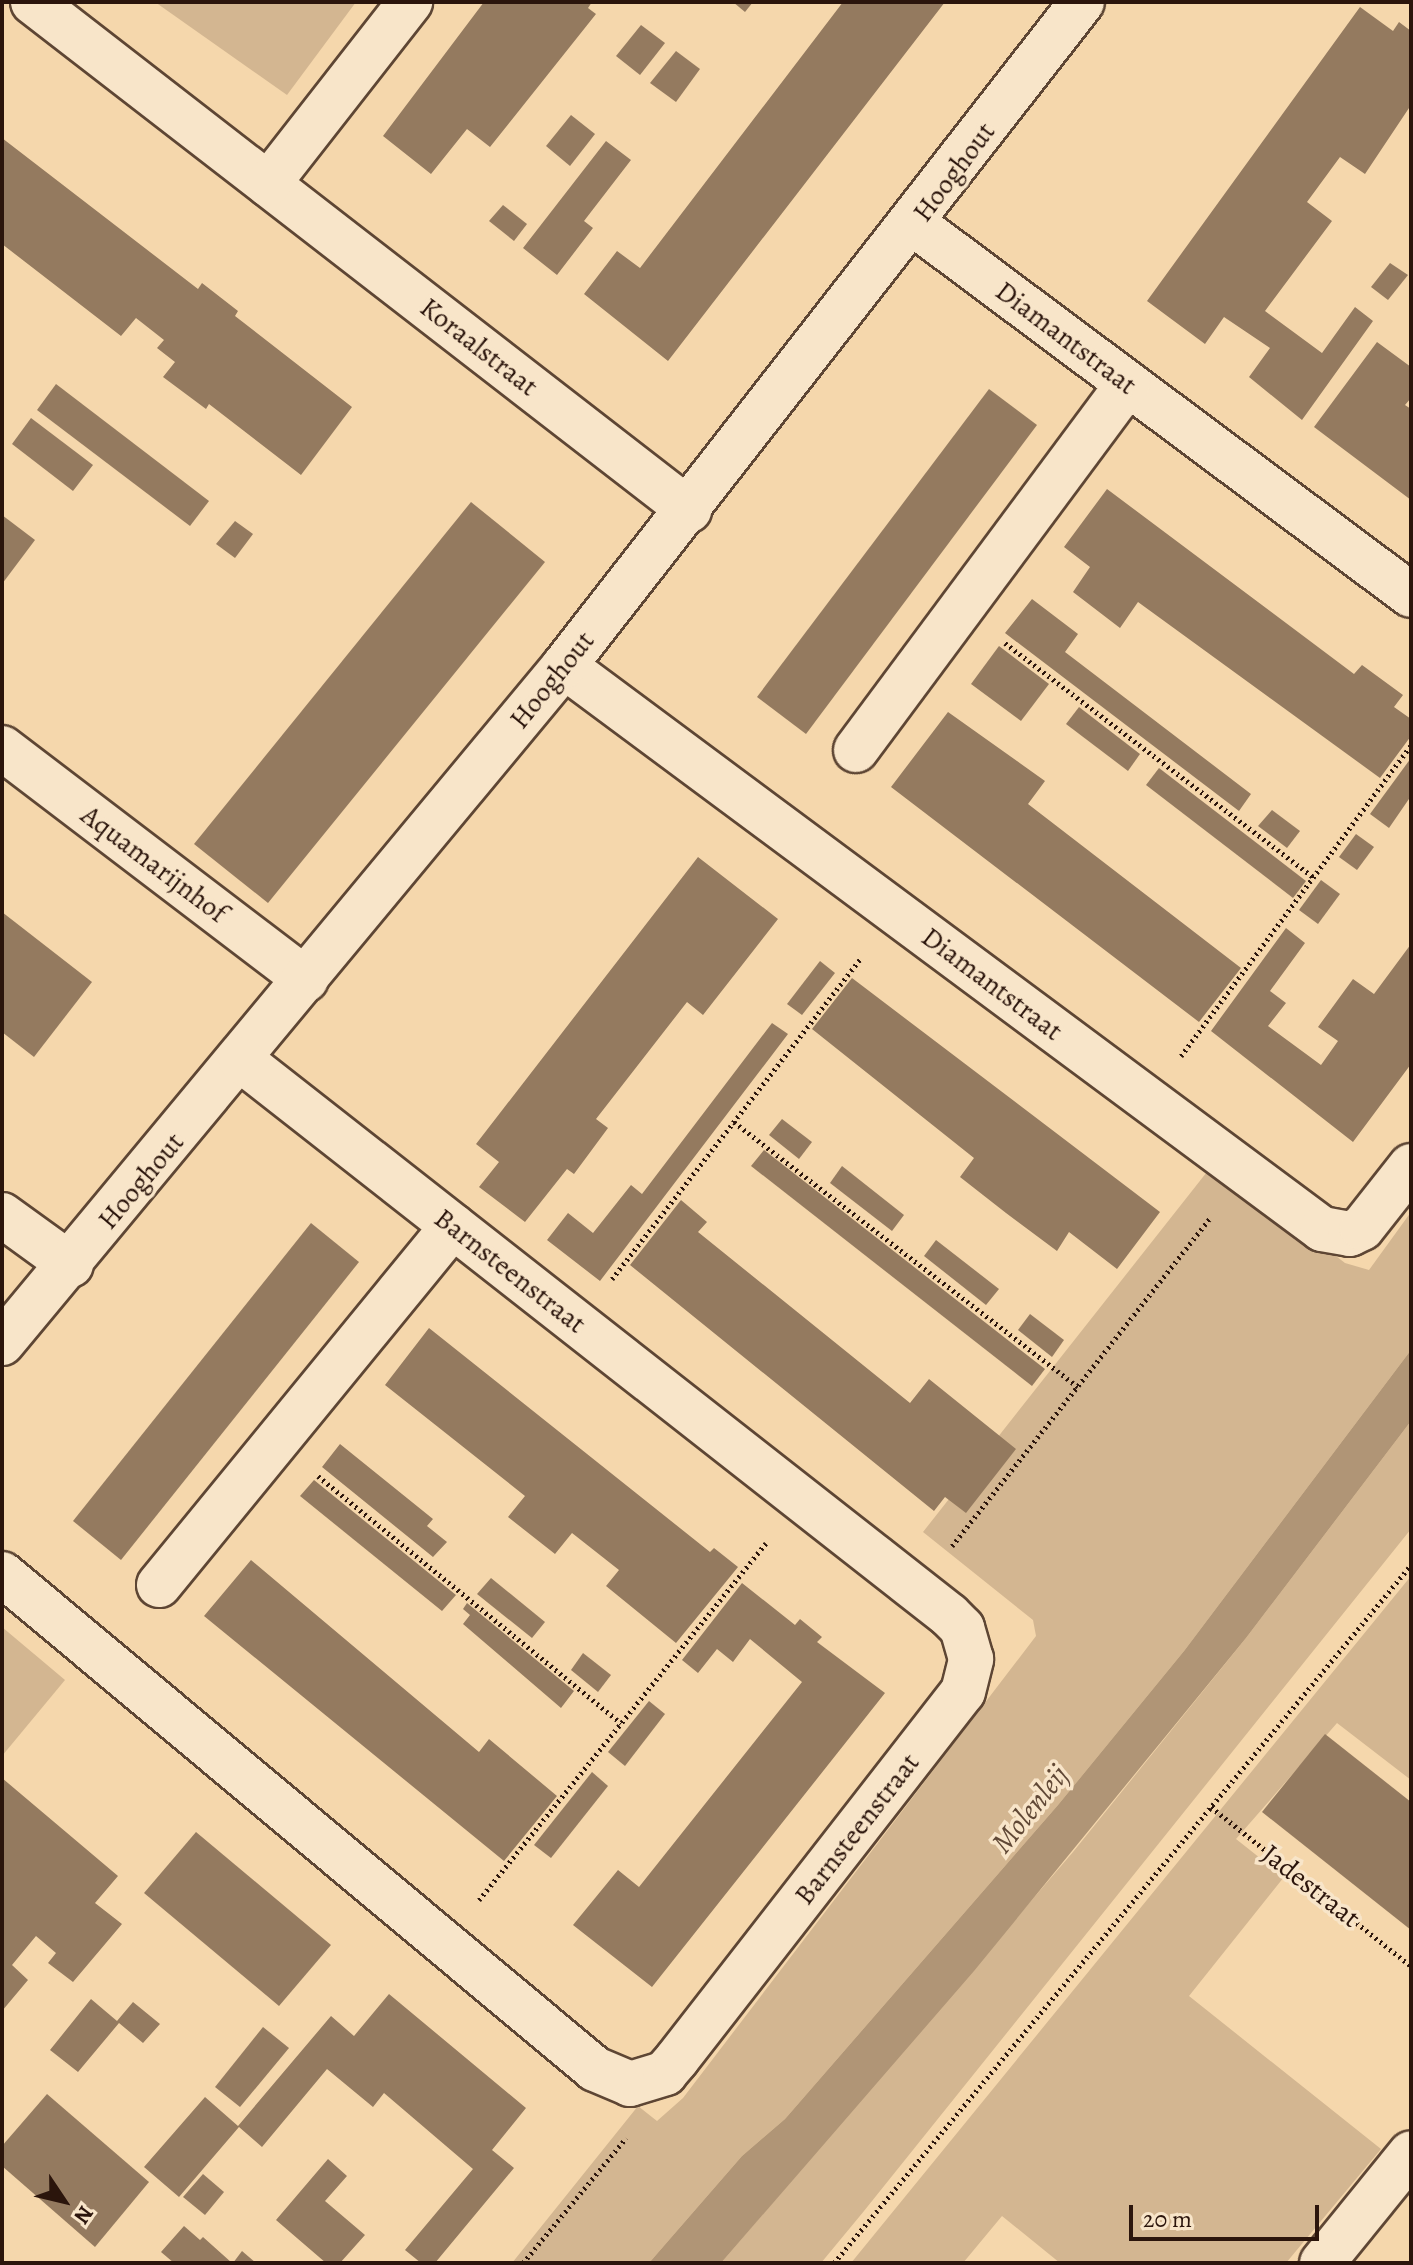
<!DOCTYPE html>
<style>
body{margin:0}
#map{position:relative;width:1413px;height:2265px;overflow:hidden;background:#f5d7ac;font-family:Alegreya,serif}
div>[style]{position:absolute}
.green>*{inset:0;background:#d3b691}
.water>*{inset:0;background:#b09576}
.building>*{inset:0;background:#947a5f}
.path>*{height:5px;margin-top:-2.5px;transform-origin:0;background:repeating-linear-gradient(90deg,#2b150c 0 2px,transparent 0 6px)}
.roads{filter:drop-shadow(2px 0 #5e4634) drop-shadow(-2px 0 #5e4634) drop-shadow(0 2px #5e4634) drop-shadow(0 -2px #5e4634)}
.minor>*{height:44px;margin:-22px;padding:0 22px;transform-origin:22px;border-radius:22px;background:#f8e5c9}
span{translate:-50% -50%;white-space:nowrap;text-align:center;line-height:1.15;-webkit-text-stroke:7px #f8e5c9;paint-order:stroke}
.street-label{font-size:28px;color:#2b150c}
.water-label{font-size:30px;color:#604836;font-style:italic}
.frame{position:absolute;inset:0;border:4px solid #2b150c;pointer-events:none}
.north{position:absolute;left:24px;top:2161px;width:80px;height:80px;-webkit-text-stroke:6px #f8e5c9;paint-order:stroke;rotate:125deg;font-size:22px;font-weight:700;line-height:32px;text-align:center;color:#2b150c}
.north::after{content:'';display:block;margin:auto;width:28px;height:36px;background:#2b150c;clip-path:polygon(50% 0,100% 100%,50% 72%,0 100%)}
.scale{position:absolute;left:1129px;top:2205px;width:190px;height:36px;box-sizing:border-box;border:4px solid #2b150c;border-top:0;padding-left:10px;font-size:24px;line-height:28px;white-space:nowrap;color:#2b150c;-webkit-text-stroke:6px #f8e5c9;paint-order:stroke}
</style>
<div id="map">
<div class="green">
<div style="clip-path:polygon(155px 2px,356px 2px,287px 95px)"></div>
<div style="clip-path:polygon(1214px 1163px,1345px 1263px,1369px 1270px,1411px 1212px,1411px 1350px,1184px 1651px,1058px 1805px,785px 2119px,742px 2156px,649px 2263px,512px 2263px,638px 2106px,657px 2121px,683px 2098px,1036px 1636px,1033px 1620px,923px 1532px)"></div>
<div style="clip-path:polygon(1411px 1421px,1411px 1529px,864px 2211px,821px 2263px,721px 2263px,1073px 1852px,1246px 1638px)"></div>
<div style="clip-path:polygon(1411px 1576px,1411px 1780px,1337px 1723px,1236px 1839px,1284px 1877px,1189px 1996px,1381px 2149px,1286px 2263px,1060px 2263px,1002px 2216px,963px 2263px,851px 2263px)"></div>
<div style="clip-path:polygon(2px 1627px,65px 1680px,2px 1756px)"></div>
</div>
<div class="water">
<div style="clip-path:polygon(1411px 1350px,1411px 1421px,1246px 1638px,974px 1971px,721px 2263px,649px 2263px,742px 2156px,785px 2119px,1058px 1805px,1184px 1651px)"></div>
</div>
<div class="building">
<div style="clip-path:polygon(484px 2px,592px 2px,588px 8px,596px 14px,490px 147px,467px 129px,431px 174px,383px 136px)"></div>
<div style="clip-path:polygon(733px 2px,753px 2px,745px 12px)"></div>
<div style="clip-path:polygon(843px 2px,945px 2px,668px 361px,584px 294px,617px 251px,640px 268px)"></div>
<div style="clip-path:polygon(1360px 7px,1393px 31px,1399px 22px,1411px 31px,1411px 105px,1365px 174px,1340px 157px,1307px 202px,1332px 221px,1265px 311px,1322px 353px,1355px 307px,1373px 321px,1302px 420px,1249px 377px,1270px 348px,1224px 317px,1205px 344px,1147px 301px)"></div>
<div style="clip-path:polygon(641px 25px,665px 43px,640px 75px,616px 56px)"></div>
<div style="clip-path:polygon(676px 51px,700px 69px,676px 102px,650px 83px)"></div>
<div style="clip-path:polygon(571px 115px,595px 134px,570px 166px,546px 146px)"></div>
<div style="clip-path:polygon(2px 138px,198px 289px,202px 283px,238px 311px,235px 316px,352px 407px,301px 475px,209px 404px,206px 409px,163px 377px,175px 362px,157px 348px,164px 340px,136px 318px,121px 336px,2px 244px)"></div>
<div style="clip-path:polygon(606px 141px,631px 160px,584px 221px,593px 228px,557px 275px,523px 248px)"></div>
<div style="clip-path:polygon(503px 205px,527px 224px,514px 241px,489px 221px)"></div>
<div style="clip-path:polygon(1390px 263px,1408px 275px,1388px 300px,1371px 287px)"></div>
<div style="clip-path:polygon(1377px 342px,1411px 367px,1411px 398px,1405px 405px,1411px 409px,1411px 500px,1314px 427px)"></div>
<div style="clip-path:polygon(56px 384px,209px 501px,190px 526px,37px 410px)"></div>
<div style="clip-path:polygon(989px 389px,1037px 425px,806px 734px,757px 697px)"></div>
<div style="clip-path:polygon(31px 418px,93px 465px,73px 491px,12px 444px)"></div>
<div style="clip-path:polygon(1107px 489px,1354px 674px,1362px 665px,1403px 695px,1394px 707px,1411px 719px,1411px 736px,1380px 778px,1138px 602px,1120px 628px,1073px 592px,1090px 567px,1064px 547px)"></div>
<div style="clip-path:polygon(471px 502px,545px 562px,268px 903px,194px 844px)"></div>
<div style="clip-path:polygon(2px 515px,35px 540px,2px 584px)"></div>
<div style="clip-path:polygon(235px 521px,253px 534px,235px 558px,216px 544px)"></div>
<div style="clip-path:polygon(1032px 599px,1078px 634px,1065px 652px,1251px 794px,1239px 811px,1005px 633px)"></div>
<div style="clip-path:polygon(999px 646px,1049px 684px,1021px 721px,971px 684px)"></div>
<div style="clip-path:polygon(1079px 707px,1140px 754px,1128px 771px,1066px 724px)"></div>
<div style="clip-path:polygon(948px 712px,1045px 781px,1028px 804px,1241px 968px,1199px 1022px,891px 787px)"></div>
<div style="clip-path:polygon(1411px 758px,1411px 796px,1389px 828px,1370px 814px)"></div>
<div style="clip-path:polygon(1159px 768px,1306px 881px,1293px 898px,1146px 785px)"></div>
<div style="clip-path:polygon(1272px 810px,1300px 831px,1287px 848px,1258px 826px)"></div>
<div style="clip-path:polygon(1356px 834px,1374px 847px,1357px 870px,1339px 857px)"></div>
<div style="clip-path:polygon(698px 857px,778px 919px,703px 1015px,687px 1002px,596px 1119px,608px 1128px,574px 1174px,567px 1169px,525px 1222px,479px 1187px,499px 1162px,476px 1144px)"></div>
<div style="clip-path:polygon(1321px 880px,1340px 894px,1318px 924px,1299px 910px)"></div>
<div style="clip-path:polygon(2px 912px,92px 982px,34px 1057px,2px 1032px)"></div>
<div style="clip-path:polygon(1286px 928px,1305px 943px,1270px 991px,1286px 1003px,1268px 1026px,1321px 1065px,1338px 1041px,1318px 1027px,1353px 979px,1374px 994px,1411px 944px,1411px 1064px,1353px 1142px,1211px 1031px)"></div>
<div style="clip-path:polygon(820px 961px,835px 973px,802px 1015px,787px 1004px)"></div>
<div style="clip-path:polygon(852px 978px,1160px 1212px,1117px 1269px,1069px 1232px,1057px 1251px,1006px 1213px,960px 1177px,974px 1158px,812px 1029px)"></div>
<div style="clip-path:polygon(772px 1023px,788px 1034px,600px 1281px,547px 1240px,568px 1213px,593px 1233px,631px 1185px,642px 1194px)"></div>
<div style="clip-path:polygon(782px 1119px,812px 1142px,799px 1159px,769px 1135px)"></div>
<div style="clip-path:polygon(764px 1150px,1045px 1369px,1032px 1386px,751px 1166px)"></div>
<div style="clip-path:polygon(842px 1166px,904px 1215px,892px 1231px,830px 1183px)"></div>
<div style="clip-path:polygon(681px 1200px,707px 1222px,698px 1232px,910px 1403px,929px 1379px,1016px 1449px,966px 1513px,945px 1497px,934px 1511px,630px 1265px)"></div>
<div style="clip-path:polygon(311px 1223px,359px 1262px,121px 1560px,73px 1521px)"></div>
<div style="clip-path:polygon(936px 1240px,999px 1289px,986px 1305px,924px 1256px)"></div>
<div style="clip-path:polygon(1030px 1314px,1064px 1340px,1052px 1357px,1018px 1330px)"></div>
<div style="clip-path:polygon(429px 1328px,710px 1552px,714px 1548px,738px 1567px,676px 1643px,606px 1586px,619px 1570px,572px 1533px,555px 1554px,508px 1517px,525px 1496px,385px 1385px)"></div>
<div style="clip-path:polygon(340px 1444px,433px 1519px,427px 1526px,447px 1542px,433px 1557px,322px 1467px)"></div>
<div style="clip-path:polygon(314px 1480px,456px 1595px,442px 1611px,300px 1496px)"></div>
<div style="clip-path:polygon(251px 1560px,479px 1752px,489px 1739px,557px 1796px,504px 1861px,204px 1616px)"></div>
<div style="clip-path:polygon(491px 1578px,545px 1622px,532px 1638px,477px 1594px)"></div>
<div style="clip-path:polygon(742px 1583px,795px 1625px,800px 1619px,822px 1637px,817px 1642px,885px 1693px,652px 1987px,573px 1925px,618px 1870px,639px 1887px,802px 1682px,750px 1639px,733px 1662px,717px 1649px,698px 1673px,682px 1660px)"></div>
<div style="clip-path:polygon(467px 1603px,574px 1691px,561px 1708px,463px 1624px,470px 1615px,463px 1609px)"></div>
<div style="clip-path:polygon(583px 1653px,611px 1675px,598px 1692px,571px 1670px)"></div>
<div style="clip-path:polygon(649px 1701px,665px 1714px,625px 1766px,608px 1752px)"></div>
<div style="clip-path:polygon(1325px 1734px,1411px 1802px,1411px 1930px,1262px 1812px)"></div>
<div style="clip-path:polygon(592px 1772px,608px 1786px,551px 1858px,534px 1845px)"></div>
<div style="clip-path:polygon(2px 1778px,118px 1876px,95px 1903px,122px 1924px,73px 1982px,48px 1963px,56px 1953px,36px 1936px,12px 1965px,28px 1980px,2px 2011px)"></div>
<div style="clip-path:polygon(196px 1832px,331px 1945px,279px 2006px,144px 1893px)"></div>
<div style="clip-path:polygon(389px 1994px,526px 2108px,492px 2150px,514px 2168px,435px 2263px,421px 2263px,405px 2250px,473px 2169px,384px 2093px,373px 2107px,327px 2069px,262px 2147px,239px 2127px,179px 2197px,144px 2167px,205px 2097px,238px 2126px,331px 2016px,354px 2036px)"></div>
<div style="clip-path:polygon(91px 1999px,117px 2021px,133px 2002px,160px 2024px,143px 2043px,119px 2023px,78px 2072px,50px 2050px)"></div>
<div style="clip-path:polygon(263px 2027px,289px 2048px,240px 2107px,215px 2087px)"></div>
<div style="clip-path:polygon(47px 2094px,149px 2182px,95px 2247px,2px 2166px,2px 2146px)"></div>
<div style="clip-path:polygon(328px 2159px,347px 2176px,325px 2201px,365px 2235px,340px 2263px,326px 2263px,276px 2220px)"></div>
<div style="clip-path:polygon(203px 2174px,224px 2192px,205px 2215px,183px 2197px)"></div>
<div style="clip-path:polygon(184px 2226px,200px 2240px,203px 2237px,232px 2263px,174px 2263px,161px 2252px)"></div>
<div style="clip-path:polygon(242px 2251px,256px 2263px,233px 2263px)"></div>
</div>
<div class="path">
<div style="left:1005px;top:643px;width:387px;rotate:37.2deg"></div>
<div style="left:1181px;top:1056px;width:387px;rotate:-53.5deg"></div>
<div style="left:734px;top:1122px;width:434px;rotate:37.6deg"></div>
<div style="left:612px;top:1279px;width:406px;rotate:-52.2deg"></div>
<div style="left:318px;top:1476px;width:391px;rotate:39.2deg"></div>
<div style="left:952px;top:1546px;width:419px;rotate:-51.8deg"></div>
<div style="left:1211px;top:1807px;width:256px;rotate:38.5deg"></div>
<div style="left:479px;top:1900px;width:458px;rotate:-51.2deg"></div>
<div style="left:523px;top:2263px;width:162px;rotate:-50.5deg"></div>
<div style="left:834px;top:2263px;width:906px;rotate:-50.42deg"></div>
</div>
<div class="roads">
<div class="minor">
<div style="left:33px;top:2px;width:830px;rotate:37.75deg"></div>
<div style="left:268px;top:184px;width:231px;rotate:-52deg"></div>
<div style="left:914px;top:224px;width:620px;rotate:36.74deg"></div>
<div style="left:564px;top:666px;width:944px;rotate:36.6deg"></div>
<div style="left:1322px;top:1229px;width:28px;rotate:10deg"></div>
<div style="left:1350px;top:1234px;width:13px;rotate:-27deg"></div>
<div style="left:1362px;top:1228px;width:79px;rotate:-51.7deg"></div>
<div style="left:2px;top:748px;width:382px;rotate:37.3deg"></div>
<div style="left:856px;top:750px;width:456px;rotate:-53.4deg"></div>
<div style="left:2px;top:1215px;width:85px;rotate:35.9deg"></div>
<div style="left:2px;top:1343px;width:880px;rotate:-50.3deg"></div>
<div style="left:564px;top:666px;width:842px;rotate:-52.04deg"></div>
<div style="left:2px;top:1574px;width:772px;rotate:39.85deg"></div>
<div style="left:595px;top:2069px;width:38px;rotate:23deg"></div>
<div style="left:630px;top:2084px;width:37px;rotate:-17deg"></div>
<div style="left:665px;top:2073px;width:18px;rotate:-49deg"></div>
<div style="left:677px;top:2059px;width:465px;rotate:-52.1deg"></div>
<div style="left:963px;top:1692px;width:34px;rotate:-76deg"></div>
<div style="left:971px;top:1659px;width:32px;rotate:-106deg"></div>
<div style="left:962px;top:1628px;width:18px;rotate:-135deg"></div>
<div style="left:949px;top:1615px;width:900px;rotate:-141.91deg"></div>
<div style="left:159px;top:1585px;width:464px;rotate:-50.7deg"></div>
<div style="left:1322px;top:2263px;width:141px;rotate:-51deg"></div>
</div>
</div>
<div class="street-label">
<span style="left:954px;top:172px;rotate:-53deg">Hooghout</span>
<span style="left:1066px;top:338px;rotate:37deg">Diamantstraat</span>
<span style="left:479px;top:347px;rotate:38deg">Koraalstraat</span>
<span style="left:552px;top:680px;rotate:-51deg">Hooghout</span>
<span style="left:154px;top:864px;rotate:37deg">Aquamarijnhof</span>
<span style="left:992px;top:984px;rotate:37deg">Diamantstraat</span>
<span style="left:141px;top:1181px;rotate:-50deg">Hooghout</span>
<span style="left:510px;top:1271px;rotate:38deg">Barnsteenstraat</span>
<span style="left:857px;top:1829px;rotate:-52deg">Barnsteenstraat</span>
<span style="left:1311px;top:1886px;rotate:38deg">Jadestraat</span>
</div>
<div class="water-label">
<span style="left:1030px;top:1809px;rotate:-51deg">Molenleij</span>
</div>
<div class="frame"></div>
<div class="north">N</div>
<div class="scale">20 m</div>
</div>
